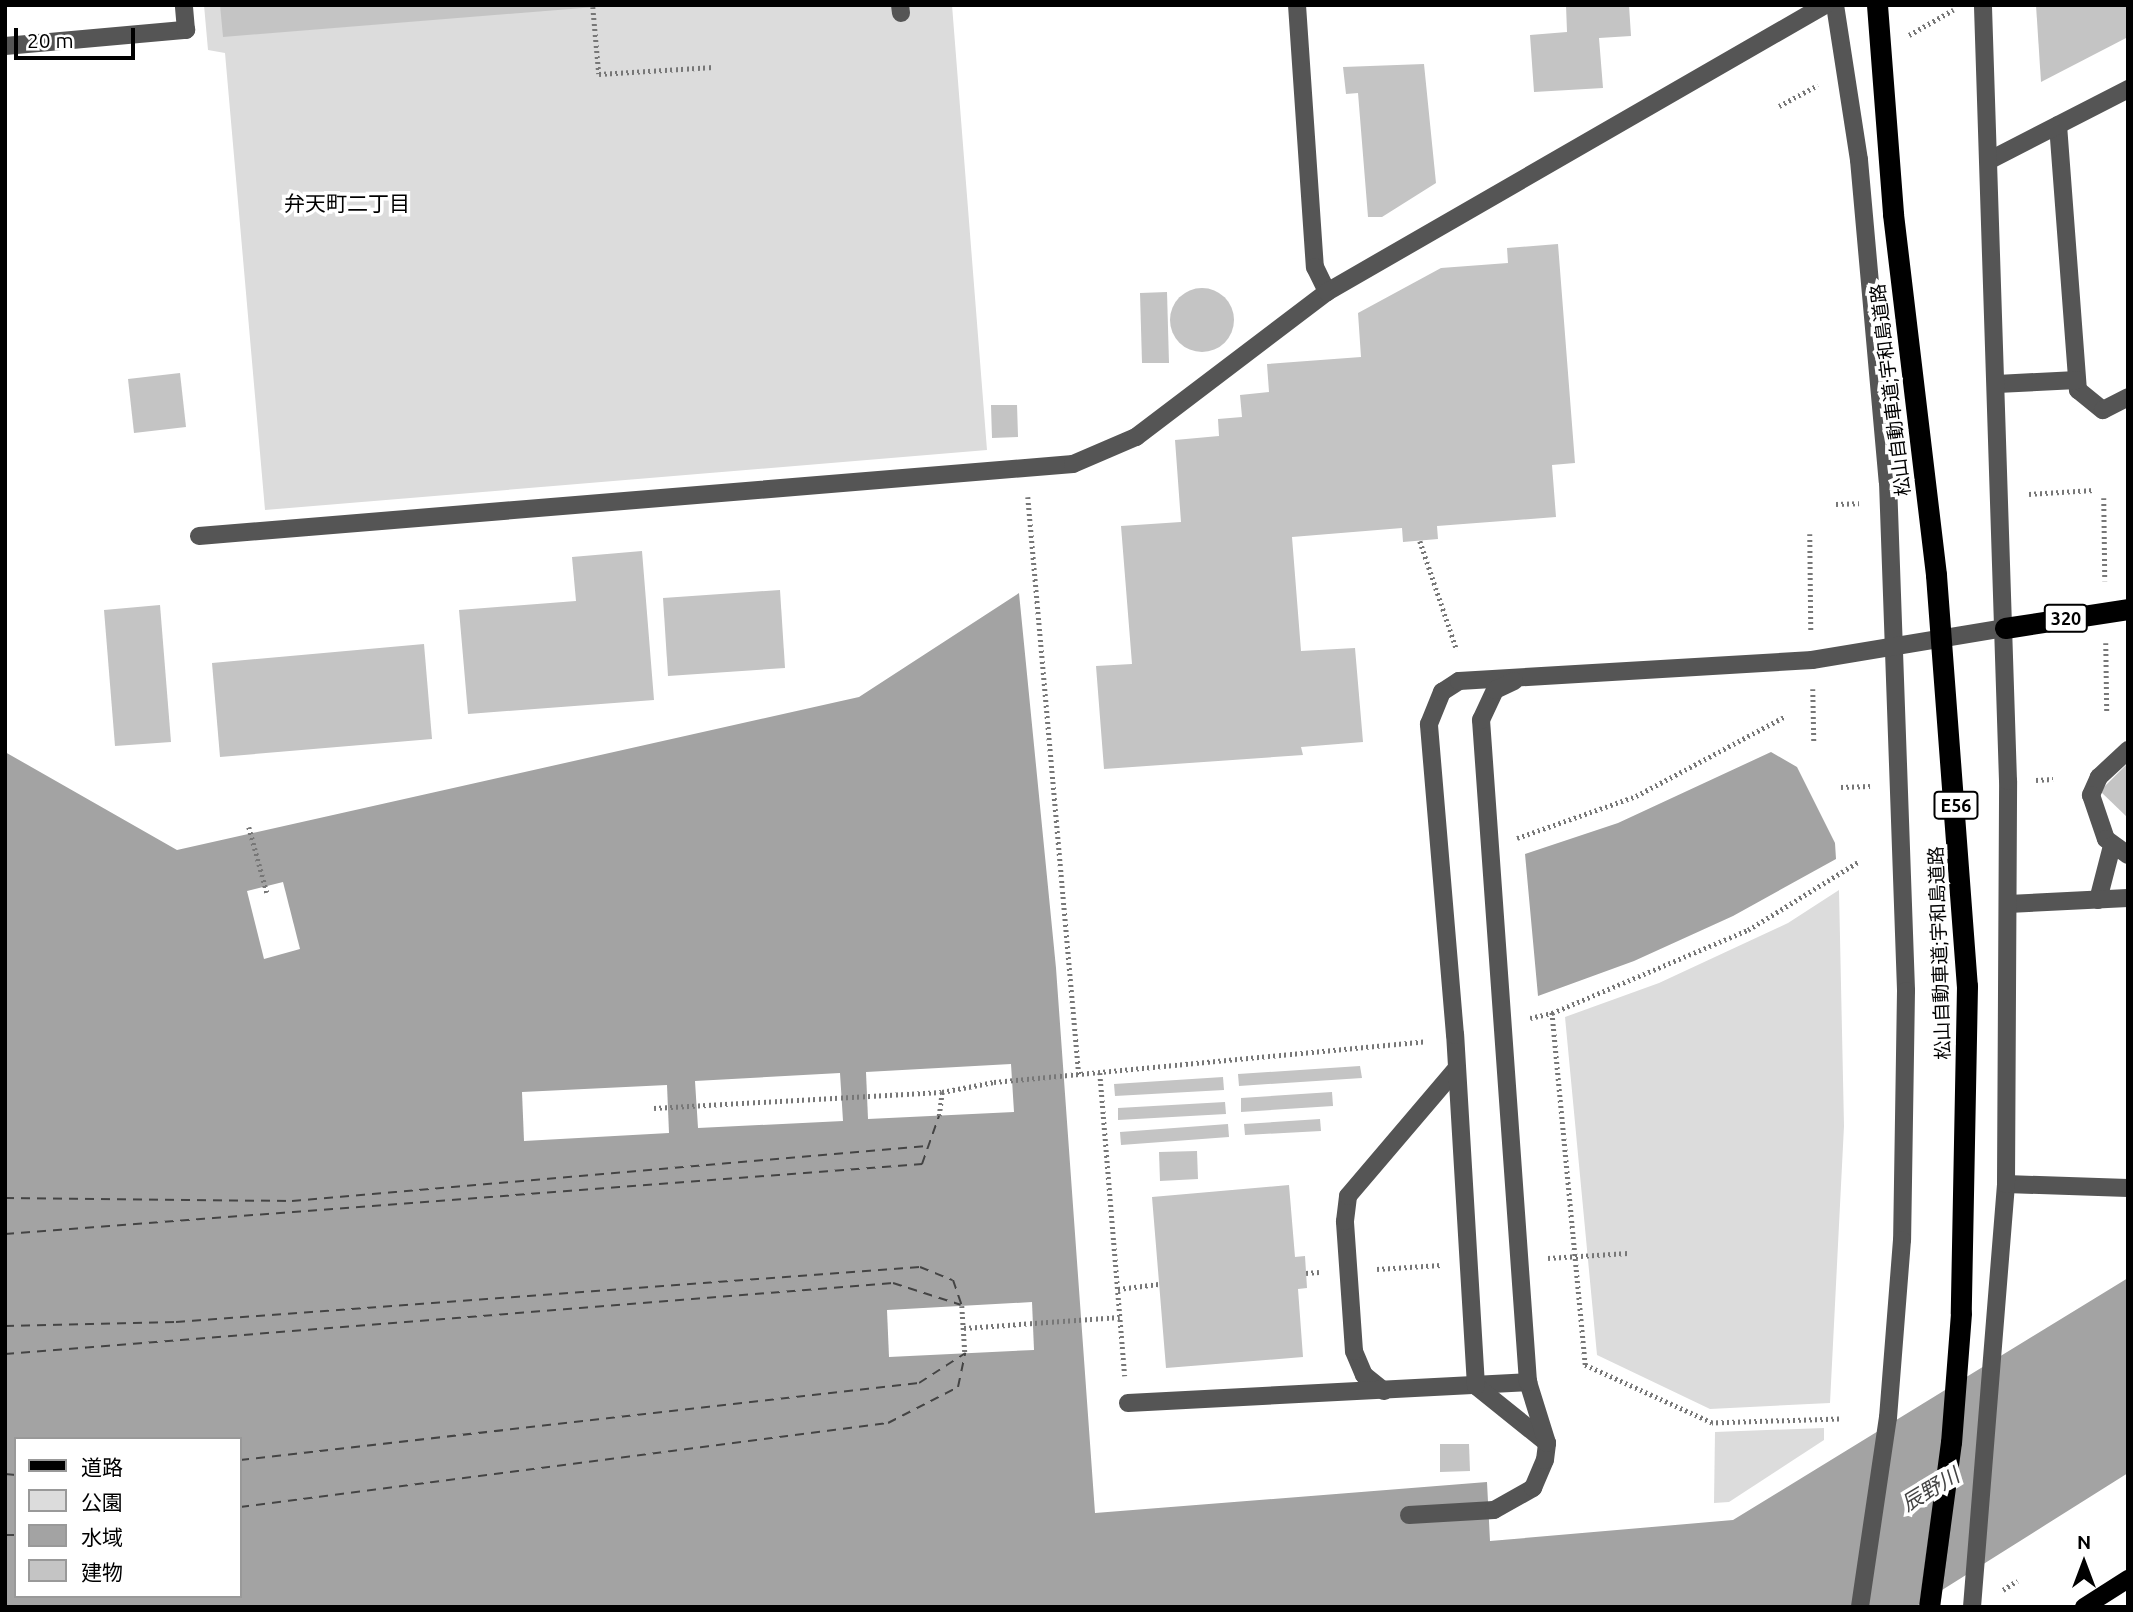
<!DOCTYPE html>
<meta charset="utf-8">
<style>
body{margin:0}
#map{position:relative;width:2133px;height:1612px;overflow:hidden;background:#fff;font-family:Ubuntu,"Noto Sans JP",sans-serif}
div>[style]{position:absolute}
.green>*{inset:0;background:#dcdcdc}
.water>*{inset:0;background:#a3a3a3}
.pier>*{inset:0;background:#fff}
.ferry>*{height:2px;margin-top:-1px;transform-origin:0;background:repeating-linear-gradient(90deg,#444 0 9px,transparent 0 16px)}
.building>*{inset:0;background:#c4c4c4}
.round{border-radius:50%}
.path>*{height:4.5px;margin-top:-2.25px;transform-origin:0;background:repeating-linear-gradient(90deg,#777 0 2px,transparent 0 5.5px)}
.minor>*{height:18px;margin:-9px;padding:0 9px;transform-origin:9px;border-radius:9px;background:#555}
.major>*{height:18px;margin:-9px;padding:0 9px;transform-origin:9px;border-radius:9px;background:#000}
.highway>*{height:21px;margin:-10.5px;padding:0 10.5px;transform-origin:10.5px;border-radius:10.5px;background:#000}
span{translate:-50% -50%;white-space:nowrap;text-align:center;line-height:1.15;-webkit-text-stroke:7px #fff;paint-order:stroke}
.shield-label span{padding:2px 5px;background:#fff;border:2px solid;border-radius:5px;-webkit-text-stroke-width:0}
.shield-label{font-size:18px;color:#000;font-weight:700}
.street-label{font-size:19px;color:#000}
.neighbourhood-label{font-size:21px;color:#000}
.water-label{font-size:21px;color:#444;font-style:italic}
.frame{position:absolute;inset:0;border:7px solid #000;pointer-events:none}
.legend{position:absolute;left:14px;top:1437px;width:228px;height:161px;box-sizing:border-box;background:#fff;border:2px solid #999;margin:0;padding:9px 12px;list-style:none;font-size:21px;color:#000}
.legend li{display:flex;align-items:center;gap:14px;height:35px}
.legend b{width:35px;border:2px solid #999}
.north{position:absolute;left:2049px;top:1528px;width:70px;height:70px;-webkit-text-stroke:5px #fff;paint-order:stroke;rotate:0deg;font-size:19px;font-weight:700;line-height:28px;text-align:center;color:#000}
.north::after{content:'';display:block;margin:auto;width:24px;height:32px;background:#000;clip-path:polygon(50% 0,100% 100%,50% 72%,0 100%)}
.scale{position:absolute;left:14px;top:28px;width:121px;height:32px;box-sizing:border-box;border:4px solid #000;border-top:0;padding-left:9px;font-size:21px;line-height:24px;white-space:nowrap;color:#000;-webkit-text-stroke:5px #fff;paint-order:stroke}
</style>
<div id="map">
<div class="green">
<div style="clip-path:polygon(204px 5px,952px 5px,987px 450px,265px 510px,225px 53px,208px 50px)"></div>
<div style="clip-path:polygon(1839px 890px,1844px 1126px,1830px 1403px,1710px 1409px,1597px 1355px,1565px 1017px,1659px 983px,1788px 923px)"></div>
<div style="clip-path:polygon(1824px 1428px,1824px 1440px,1729px 1502px,1714px 1503px,1715px 1432px)"></div>
</div>
<div class="water">
<div style="clip-path:polygon(evenodd,1019px 593px,1056px 968px,1095px 1513px,1487px 1482px,1490px 1541px,1733px 1520px,2128px 1278px,2128px 1473px,1915px 1607px,5px 1607px,5px 752px,177px 850px,859px 697px,1019px 593px,16px 1439px,240px 1439px,240px 1596px,16px 1596px,16px 1439px)"></div>
<div style="clip-path:polygon(1771px 752px,1797px 767px,1835px 843px,1836px 859px,1733px 916px,1634px 961px,1538px 996px,1525px 854px,1618px 823px)"></div>
</div>
<div class="pier">
<div style="clip-path:polygon(283px 882px,300px 949px,264px 959px,247px 891px)"></div>
<div style="clip-path:polygon(1011px 1064px,1014px 1112px,868px 1119px,866px 1072px)"></div>
<div style="clip-path:polygon(840px 1073px,843px 1121px,698px 1128px,695px 1081px)"></div>
<div style="clip-path:polygon(667px 1085px,669px 1133px,524px 1141px,522px 1092px)"></div>
<div style="clip-path:polygon(1032px 1302px,1034px 1350px,889px 1357px,887px 1310px)"></div>
</div>
<div class="ferry">
<div style="left:5px;top:1198px;width:287px;rotate:0.6deg"></div>
<div style="left:292px;top:1201px;width:637px;rotate:-4.95deg"></div>
<div style="left:5px;top:1234px;width:920px;rotate:-4.37deg"></div>
<div style="left:922px;top:1164px;width:51px;rotate:-70.5deg"></div>
<div style="left:5px;top:1326px;width:171px;rotate:-1.3deg"></div>
<div style="left:176px;top:1322px;width:746px;rotate:-4.23deg"></div>
<div style="left:920px;top:1267px;width:35px;rotate:22deg"></div>
<div style="left:953px;top:1280px;width:28px;rotate:71deg"></div>
<div style="left:5px;top:1354px;width:891px;rotate:-4.57deg"></div>
<div style="left:893px;top:1283px;width:71px;rotate:17.9deg"></div>
<div style="left:240px;top:1460px;width:683px;rotate:-6.47deg"></div>
<div style="left:919px;top:1383px;width:54px;rotate:-32.8deg"></div>
<div style="left:5px;top:1474px;width:11px;rotate:5deg"></div>
<div style="left:240px;top:1507px;width:653px;rotate:-7.39deg"></div>
<div style="left:888px;top:1423px;width:79px;rotate:-27.2deg"></div>
<div style="left:958px;top:1387px;width:35px;rotate:-78deg"></div>
<div style="left:5px;top:1535px;width:11px"></div>
</div>
<div class="building">
<div style="clip-path:polygon(220px 5px,595px 5px,595px 7px,223px 37px)"></div>
<div style="clip-path:polygon(1566px 5px,1629px 5px,1631px 36px,1599px 38px,1603px 88px,1534px 92px,1530px 35px,1567px 32px)"></div>
<div style="clip-path:polygon(2036px 5px,2128px 5px,2128px 37px,2041px 82px)"></div>
<div style="clip-path:polygon(1424px 64px,1436px 183px,1382px 217px,1368px 217px,1358px 93px,1346px 94px,1343px 67px)"></div>
<div style="clip-path:polygon(1558px 244px,1575px 463px,1552px 465px,1556px 517px,1437px 526px,1438px 539px,1403px 542px,1402px 528px,1292px 537px,1301px 651px,1355px 648px,1363px 742px,1301px 747px,1303px 755px,1104px 769px,1096px 666px,1132px 664px,1121px 526px,1181px 522px,1175px 440px,1219px 436px,1218px 419px,1242px 417px,1240px 395px,1269px 392px,1267px 364px,1361px 357px,1358px 313px,1441px 268px,1508px 263px,1507px 248px)"></div>
<div class="round" style="left:1170px;top:288px;width:64px;height:64px"></div>
<div style="clip-path:polygon(1167px 292px,1169px 363px,1142px 363px,1140px 293px)"></div>
<div style="clip-path:polygon(180px 373px,186px 427px,134px 433px,128px 379px)"></div>
<div style="clip-path:polygon(991px 405px,1017px 405px,1018px 437px,992px 438px)"></div>
<div style="clip-path:polygon(642px 551px,654px 700px,468px 714px,459px 610px,576px 601px,572px 557px)"></div>
<div style="clip-path:polygon(780px 590px,785px 668px,668px 676px,663px 598px)"></div>
<div style="clip-path:polygon(160px 605px,171px 742px,115px 746px,104px 610px)"></div>
<div style="clip-path:polygon(424px 644px,432px 739px,220px 757px,212px 663px)"></div>
<div style="clip-path:polygon(2128px 763px,2128px 818px,2100px 791px)"></div>
<div style="clip-path:polygon(1360px 1066px,1362px 1078px,1239px 1086px,1238px 1074px)"></div>
<div style="clip-path:polygon(1223px 1077px,1224px 1090px,1115px 1096px,1114px 1084px)"></div>
<div style="clip-path:polygon(1332px 1092px,1333px 1106px,1241px 1112px,1241px 1098px)"></div>
<div style="clip-path:polygon(1225px 1102px,1226px 1114px,1118px 1120px,1118px 1108px)"></div>
<div style="clip-path:polygon(1320px 1119px,1321px 1131px,1245px 1135px,1244px 1124px)"></div>
<div style="clip-path:polygon(1228px 1124px,1229px 1137px,1121px 1145px,1120px 1132px)"></div>
<div style="clip-path:polygon(1197px 1151px,1198px 1179px,1160px 1181px,1159px 1152px)"></div>
<div style="clip-path:polygon(1289px 1185px,1295px 1257px,1305px 1256px,1307px 1288px,1298px 1289px,1303px 1357px,1166px 1368px,1152px 1197px)"></div>
<div style="clip-path:polygon(1440px 1444px,1469px 1444px,1470px 1471px,1440px 1472px)"></div>
</div>
<div class="path">
<div style="left:593px;top:7px;width:67px;rotate:84.9deg"></div>
<div style="left:599px;top:74px;width:115px;rotate:-3.5deg"></div>
<div style="left:1909px;top:35px;width:51px;rotate:-29.6deg"></div>
<div style="left:1779px;top:106px;width:44px;rotate:-28.3deg"></div>
<div style="left:2029px;top:494px;width:65px;rotate:-3.5deg"></div>
<div style="left:1028px;top:497px;width:580px;rotate:84.96deg"></div>
<div style="left:2104px;top:498px;width:83px;rotate:89.3deg"></div>
<div style="left:1836px;top:504px;width:23px;rotate:-2deg"></div>
<div style="left:1810px;top:534px;width:97px;rotate:89.4deg"></div>
<div style="left:1420px;top:541px;width:115px;rotate:71.3deg"></div>
<div style="left:2106px;top:643px;width:71px;rotate:89.2deg"></div>
<div style="left:1813px;top:689px;width:52px;rotate:88.9deg"></div>
<div style="left:2036px;top:780px;width:17px;rotate:-3deg"></div>
<div style="left:1841px;top:787px;width:29px;rotate:-2deg"></div>
<div style="left:249px;top:827px;width:68px;rotate:74.7deg"></div>
<div style="left:1517px;top:838px;width:126px;rotate:-19.4deg"></div>
<div style="left:1636px;top:796px;width:170px;rotate:-28.1deg"></div>
<div style="left:1530px;top:1018px;width:23px;rotate:-13deg"></div>
<div style="left:1100px;top:1073px;width:304px;rotate:85.3deg"></div>
<div style="left:654px;top:1108px;width:288px;rotate:-3.2deg"></div>
<div style="left:939px;top:1116px;width:24px;rotate:-83deg"></div>
<div style="left:942px;top:1092px;width:53px;rotate:-10.9deg"></div>
<div style="left:994px;top:1082px;width:434px;rotate:-5.4deg"></div>
<div style="left:1548px;top:1258px;width:80px;rotate:-3.6deg"></div>
<div style="left:1377px;top:1269px;width:64px;rotate:-3.6deg"></div>
<div style="left:1306px;top:1273px;width:13px;rotate:-4deg"></div>
<div style="left:1118px;top:1289px;width:41px;rotate:-7deg"></div>
<div style="left:962px;top:1306px;width:47px;rotate:86.3deg"></div>
<div style="left:964px;top:1328px;width:156px;rotate:-4deg"></div>
<div style="left:1839px;top:1419px;width:127px;rotate:178.2deg"></div>
<div style="left:1712px;top:1423px;width:140px;rotate:-155.5deg"></div>
<div style="left:1585px;top:1365px;width:354px;rotate:-95.4deg"></div>
<div style="left:1552px;top:1013px;width:213px;rotate:-23deg"></div>
<div style="left:1748px;top:930px;width:129px;rotate:-31.7deg"></div>
<div style="left:2003px;top:1590px;width:17px;rotate:-33deg"></div>
</div>
<div class="minor">
<div style="left:900px;top:5px;width:8px;rotate:83deg"></div>
<div style="left:1297px;top:5px;width:263px;rotate:86.1deg"></div>
<div style="left:1315px;top:267px;width:28px;rotate:64deg"></div>
<div style="left:1835px;top:5px;width:157px;rotate:81.2deg"></div>
<div style="left:1859px;top:160px;width:323px;rotate:84.9deg"></div>
<div style="left:1888px;top:482px;width:509px;rotate:87.97deg"></div>
<div style="left:1906px;top:991px;width:249px;rotate:90.9deg"></div>
<div style="left:1902px;top:1240px;width:178px;rotate:94.5deg"></div>
<div style="left:1888px;top:1417px;width:192px;rotate:98.4deg"></div>
<div style="left:5px;top:46px;width:182px;rotate:-5.1deg"></div>
<div style="left:186px;top:30px;width:25px;rotate:-95deg"></div>
<div style="left:2058px;top:125px;width:266px;rotate:85.7deg"></div>
<div style="left:2078px;top:390px;width:32px;rotate:39deg"></div>
<div style="left:2103px;top:410px;width:28px;rotate:-27deg"></div>
<div style="left:1990px;top:160px;width:155px;rotate:-27.2deg"></div>
<div style="left:1997px;top:384px;width:80px;rotate:-2.9deg"></div>
<div style="left:199px;top:536px;width:877px;rotate:-4.71deg"></div>
<div style="left:1073px;top:464px;width:69px;rotate:-23.2deg"></div>
<div style="left:1136px;top:437px;width:240px;rotate:-37.2deg"></div>
<div style="left:1327px;top:292px;width:575px;rotate:-29.96deg"></div>
<div style="left:2128px;top:750px;width:40px;rotate:137deg"></div>
<div style="left:2099px;top:777px;width:20px;rotate:114deg"></div>
<div style="left:2091px;top:795px;width:46px;rotate:71.2deg"></div>
<div style="left:2106px;top:839px;width:27px;rotate:36deg"></div>
<div style="left:2098px;top:900px;width:56px;rotate:-75.5deg"></div>
<div style="left:2008px;top:904px;width:120px;rotate:-2.9deg"></div>
<div style="left:2006px;top:1184px;width:122px;rotate:1.9deg"></div>
<div style="left:1384px;top:1391px;width:26px;rotate:-141deg"></div>
<div style="left:1364px;top:1375px;width:26px;rotate:-113deg"></div>
<div style="left:1354px;top:1351px;width:130px;rotate:-94deg"></div>
<div style="left:1345px;top:1221px;width:25px;rotate:-83deg"></div>
<div style="left:1348px;top:1196px;width:168px;rotate:-49.6deg"></div>
<div style="left:1128px;top:1403px;width:401px;rotate:-3deg"></div>
<div style="left:1547px;top:1443px;width:91px;rotate:-141.2deg"></div>
<div style="left:1476px;top:1386px;width:352px;rotate:-93.4deg"></div>
<div style="left:1455px;top:1035px;width:312px;rotate:-94.8deg"></div>
<div style="left:1429px;top:724px;width:35px;rotate:-68deg"></div>
<div style="left:1442px;top:692px;width:20px;rotate:-33deg"></div>
<div style="left:1459px;top:681px;width:354px;rotate:-3.4deg"></div>
<div style="left:1812px;top:660px;width:196px;rotate:-9.4deg"></div>
<div style="left:1409px;top:1515px;width:85px;rotate:-3.4deg"></div>
<div style="left:1494px;top:1510px;width:45px;rotate:-29.4deg"></div>
<div style="left:1533px;top:1488px;width:30px;rotate:-67deg"></div>
<div style="left:1545px;top:1460px;width:17px;rotate:-83deg"></div>
<div style="left:1547px;top:1443px;width:64px;rotate:-107.3deg"></div>
<div style="left:1528px;top:1382px;width:664px;rotate:-94.06deg"></div>
<div style="left:1481px;top:720px;width:33px;rotate:-65deg"></div>
<div style="left:1495px;top:690px;width:21px;rotate:-25deg"></div>
<div style="left:1972px;top:1607px;width:424px;rotate:-85.4deg"></div>
<div style="left:2006px;top:1184px;width:403px;rotate:-89.7deg"></div>
<div style="left:2008px;top:781px;width:776px;rotate:-91.85deg"></div>
</div>
<div class="major">
<div style="left:2084px;top:1607px;width:52px;rotate:-32.5deg"></div>
</div>
<div class="highway">
<div style="left:1877px;top:5px;width:210px;rotate:85.6deg"></div>
<div style="left:1893px;top:214px;width:364px;rotate:83.2deg"></div>
<div style="left:1936px;top:575px;width:412px;rotate:85.7deg"></div>
<div style="left:1967px;top:986px;width:327px;rotate:91.1deg"></div>
<div style="left:1961px;top:1313px;width:129px;rotate:94.4deg"></div>
<div style="left:1951px;top:1442px;width:166px;rotate:97.6deg"></div>
<div style="left:2005px;top:628px;width:124px;rotate:-8.8deg"></div>
</div>
<div class="shield-label">
<span style="left:2066px;top:618px">320</span>
<span style="left:1956px;top:805px">E56</span>
</div>
<div class="street-label">
<span style="left:1891px;top:390px;rotate:-97deg">松山自動車道;宇和島道路</span>
<span style="left:1940px;top:953px;rotate:-92deg">松山自動車道;宇和島道路</span>
</div>
<div class="neighbourhood-label">
<span style="left:347px;top:203px">弁天町二丁目</span>
</div>
<div class="water-label">
<span style="left:1930px;top:1489px;rotate:-31deg">辰野川</span>
</div>
<div class="frame"></div>
<ul class="legend">
<li><b style="height:9px;background:#000"></b>道路</li>
<li><b style="height:19px;background:#dcdcdc"></b>公園</li>
<li><b style="height:19px;background:#a3a3a3"></b>水域</li>
<li><b style="height:19px;background:#c4c4c4"></b>建物</li>
</ul>
<div class="north">N</div>
<div class="scale">20 m</div>
</div>
